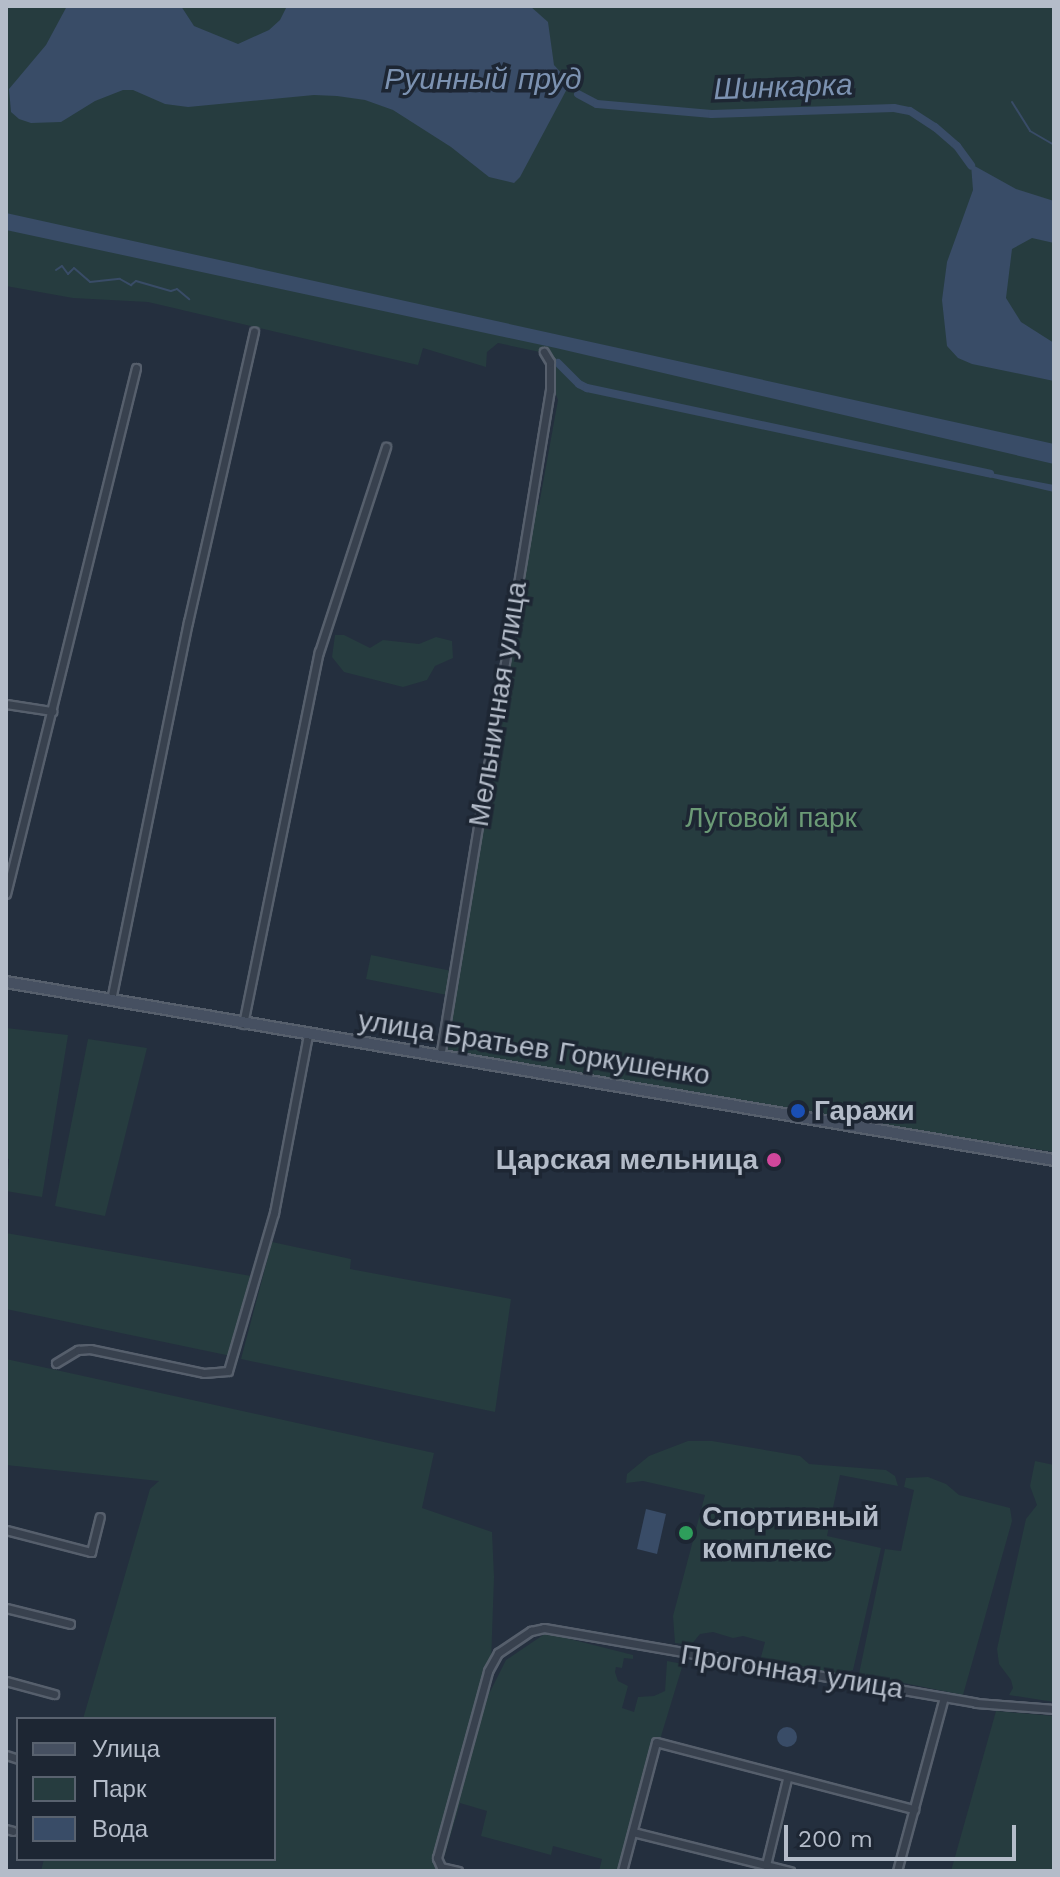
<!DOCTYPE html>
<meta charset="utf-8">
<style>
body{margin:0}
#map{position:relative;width:1060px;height:1877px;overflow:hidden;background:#242f3e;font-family:"Work Sans",sans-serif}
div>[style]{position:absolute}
.green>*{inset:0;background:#263c3f}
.water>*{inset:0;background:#394c67}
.round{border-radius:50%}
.stream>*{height:2px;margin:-1px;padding:0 1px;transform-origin:1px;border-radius:1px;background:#394c67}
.canal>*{height:8px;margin:-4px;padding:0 4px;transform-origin:4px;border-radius:4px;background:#394c67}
.roads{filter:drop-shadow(2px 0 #565f6c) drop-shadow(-2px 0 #565f6c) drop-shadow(0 2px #565f6c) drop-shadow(0 -2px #565f6c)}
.street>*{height:7px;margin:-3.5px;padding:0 3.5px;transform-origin:3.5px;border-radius:3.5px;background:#38414e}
.secondary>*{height:10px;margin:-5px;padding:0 5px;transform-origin:5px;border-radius:5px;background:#465061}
.dots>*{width:22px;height:22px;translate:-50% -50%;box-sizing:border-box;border:4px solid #1d2633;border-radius:50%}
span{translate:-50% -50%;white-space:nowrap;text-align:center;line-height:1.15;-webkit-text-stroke:7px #1d2633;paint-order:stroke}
.street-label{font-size:28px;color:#b4bcc9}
.park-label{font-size:28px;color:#6b9a76}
.poi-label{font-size:28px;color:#b4bcc9;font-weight:700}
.left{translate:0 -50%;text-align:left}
.right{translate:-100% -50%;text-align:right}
.water-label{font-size:30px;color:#7c92b1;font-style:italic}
.frame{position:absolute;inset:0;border:8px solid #b4bcc9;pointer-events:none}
.legend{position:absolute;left:16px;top:1717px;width:260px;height:144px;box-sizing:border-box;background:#1d2633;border:2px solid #59626f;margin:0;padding:10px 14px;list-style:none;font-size:24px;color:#b4bcc9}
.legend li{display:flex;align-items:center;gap:16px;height:40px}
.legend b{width:40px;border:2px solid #59626f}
.scale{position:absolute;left:784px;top:1825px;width:232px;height:36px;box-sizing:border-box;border:4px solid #b4bcc9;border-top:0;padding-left:10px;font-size:24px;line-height:28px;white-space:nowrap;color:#b4bcc9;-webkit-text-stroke:6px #1d2633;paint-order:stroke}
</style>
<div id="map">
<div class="green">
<div style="clip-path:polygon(6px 6px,1054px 6px,1054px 1152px,445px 1054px,535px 505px,539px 505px,558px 400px,546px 366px,540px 352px,498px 343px,487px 352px,486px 367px,423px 348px,418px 365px,148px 302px,73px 298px,6px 286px)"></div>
<div style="clip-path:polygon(335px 635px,344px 635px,370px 648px,383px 640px,419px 644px,436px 637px,452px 641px,453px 658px,435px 666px,427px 680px,403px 687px,344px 672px,332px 657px)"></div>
<div style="clip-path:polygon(371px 955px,452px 971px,447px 995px,366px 979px)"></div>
<div style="clip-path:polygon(6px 1028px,68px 1035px,42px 1197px,6px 1191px,9px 1159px,6px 1158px)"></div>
<div style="clip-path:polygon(88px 1039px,147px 1048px,105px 1216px,55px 1206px)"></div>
<div style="clip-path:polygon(6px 1233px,251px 1276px,231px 1356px,6px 1309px)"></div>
<div style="clip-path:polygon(272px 1242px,351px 1259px,350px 1269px,511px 1299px,495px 1412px,241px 1359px)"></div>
<div style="clip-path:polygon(6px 1359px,434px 1453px,422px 1508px,492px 1532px,494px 1577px,490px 1692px,506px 1660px,546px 1633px,633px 1655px,633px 1659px,624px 1658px,622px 1668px,616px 1667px,615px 1672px,618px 1681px,628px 1686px,622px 1708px,634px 1712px,638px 1697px,654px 1696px,665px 1691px,667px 1661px,683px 1664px,620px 1871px,599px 1871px,602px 1859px,553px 1846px,551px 1855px,481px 1836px,487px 1811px,460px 1803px,440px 1871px,41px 1871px,44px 1859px,274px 1859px,274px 1719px,83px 1719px,150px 1489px,159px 1481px,6px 1465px)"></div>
<div style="clip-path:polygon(688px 1441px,712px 1441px,800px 1456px,809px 1464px,886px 1470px,895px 1476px,898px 1486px,840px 1475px,827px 1536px,881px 1548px,853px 1670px,840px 1674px,760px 1661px,765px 1642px,743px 1636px,733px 1638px,713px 1632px,700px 1634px,691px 1645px,675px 1643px,673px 1616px,705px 1495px,643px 1481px,626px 1483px,627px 1474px,649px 1456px)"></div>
<div style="clip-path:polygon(1035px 1461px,1054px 1465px,1054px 1702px,1009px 1695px,1013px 1688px,1011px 1680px,999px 1664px,997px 1649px,1026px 1519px,1037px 1505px,1030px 1486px)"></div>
<div style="clip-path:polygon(928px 1477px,946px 1484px,959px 1495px,1010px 1508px,1012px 1521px,963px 1695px,859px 1674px,885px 1549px,901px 1551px,914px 1490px,904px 1487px,906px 1478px)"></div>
<div style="clip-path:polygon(996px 1711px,1054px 1716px,1054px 1871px,951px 1871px)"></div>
</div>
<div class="water">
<div style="clip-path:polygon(67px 6px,181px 6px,194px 26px,238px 44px,269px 30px,280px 20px,287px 6px,530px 6px,548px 22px,554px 65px,564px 76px,568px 87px,520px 177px,514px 183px,489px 177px,451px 147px,393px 110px,365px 100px,337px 96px,314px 95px,188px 107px,165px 104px,133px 90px,123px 90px,95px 101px,61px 122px,31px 123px,19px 119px,11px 112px,9px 89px,46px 45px)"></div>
<div style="clip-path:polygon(971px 164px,1016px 189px,1054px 201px,1054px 243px,1032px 238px,1012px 249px,1006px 298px,1021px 322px,1054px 343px,1054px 381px,972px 364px,958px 358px,947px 346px,942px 300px,947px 262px,973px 190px)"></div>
<div style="clip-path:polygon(6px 213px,1054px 444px,1054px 464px,556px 348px,6px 230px)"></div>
<div style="clip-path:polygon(980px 471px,1054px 485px,1054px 492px,980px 475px)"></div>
<div style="clip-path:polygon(646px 1509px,666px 1514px,657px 1554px,637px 1549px)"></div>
<div class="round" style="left:777px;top:1727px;width:20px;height:20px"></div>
</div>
<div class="stream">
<div style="left:1012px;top:102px;width:34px;rotate:58deg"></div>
<div style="left:1030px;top:131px;width:28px;rotate:30deg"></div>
<div style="left:56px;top:270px;width:7px;rotate:-34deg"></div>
<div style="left:62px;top:266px;width:10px;rotate:53deg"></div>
<div style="left:68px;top:274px;width:8px;rotate:-45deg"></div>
<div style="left:74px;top:268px;width:21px;rotate:41deg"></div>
<div style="left:90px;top:282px;width:30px;rotate:-6deg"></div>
<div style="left:120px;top:279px;width:13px;rotate:29deg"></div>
<div style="left:131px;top:285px;width:6px;rotate:-39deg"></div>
<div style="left:136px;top:281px;width:36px;rotate:16deg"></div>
<div style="left:171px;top:291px;width:6px;rotate:-18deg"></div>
<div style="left:177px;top:289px;width:16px;rotate:40deg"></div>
</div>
<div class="canal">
<div style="left:578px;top:94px;width:21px;rotate:28deg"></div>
<div style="left:597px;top:104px;width:115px;rotate:5deg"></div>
<div style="left:712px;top:114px;width:182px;rotate:-1.9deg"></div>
<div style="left:894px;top:108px;width:16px;rotate:11deg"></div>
<div style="left:910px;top:111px;width:30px;rotate:33deg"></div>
<div style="left:935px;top:127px;width:29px;rotate:41deg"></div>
<div style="left:957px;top:146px;width:24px;rotate:54deg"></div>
<div style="left:558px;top:363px;width:30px;rotate:45deg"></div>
<div style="left:579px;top:384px;width:9px;rotate:27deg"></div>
<div style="left:587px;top:388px;width:412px;rotate:12deg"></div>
</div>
<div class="roads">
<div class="street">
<div style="left:6px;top:704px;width:47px;rotate:8.7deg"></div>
<div style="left:6px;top:894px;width:542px;rotate:-76.12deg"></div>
<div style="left:111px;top:1000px;width:386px;rotate:-78.5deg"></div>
<div style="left:188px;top:622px;width:298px;rotate:-77.2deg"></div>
<div style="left:243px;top:1024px;width:380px;rotate:-78.5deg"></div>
<div style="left:319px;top:652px;width:216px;rotate:-71.9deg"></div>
<div style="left:440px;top:1057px;width:676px;rotate:-80.64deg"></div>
<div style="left:550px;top:390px;width:28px;rotate:-90deg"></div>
<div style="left:550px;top:362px;width:12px;rotate:-121deg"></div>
<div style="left:56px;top:1363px;width:26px;rotate:-31deg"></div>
<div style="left:78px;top:1350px;width:12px;rotate:-5deg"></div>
<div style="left:90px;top:1349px;width:116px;rotate:11.9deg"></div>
<div style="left:204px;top:1373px;width:24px;rotate:-5deg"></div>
<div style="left:228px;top:1371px;width:165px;rotate:-73.8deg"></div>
<div style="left:274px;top:1213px;width:181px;rotate:-79.2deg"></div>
<div style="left:6px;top:1530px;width:88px;rotate:14.5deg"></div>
<div style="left:91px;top:1552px;width:36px;rotate:-76deg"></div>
<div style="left:6px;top:1608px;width:66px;rotate:14deg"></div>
<div style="left:6px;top:1681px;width:50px;rotate:15.2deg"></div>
<div style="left:6px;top:1755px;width:13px;rotate:18deg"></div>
<div style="left:6px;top:1829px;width:7px;rotate:16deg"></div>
<div style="left:633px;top:1832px;width:162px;rotate:14deg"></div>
<div style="left:766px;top:1865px;width:89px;rotate:-76.3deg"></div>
<div style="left:458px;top:1871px;width:17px;rotate:-167deg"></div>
<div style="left:441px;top:1867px;width:10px;rotate:-114deg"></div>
<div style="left:437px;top:1858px;width:194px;rotate:-74.7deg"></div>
<div style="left:488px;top:1671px;width:21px;rotate:-61deg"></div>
<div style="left:498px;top:1653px;width:40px;rotate:-34deg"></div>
<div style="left:531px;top:1631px;width:13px;rotate:-13deg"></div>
<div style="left:544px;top:1628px;width:438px;rotate:9.8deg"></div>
<div style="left:976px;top:1703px;width:78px;rotate:4.4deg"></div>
<div style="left:622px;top:1871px;width:133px;rotate:-75.2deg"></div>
<div style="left:656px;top:1742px;width:267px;rotate:14.6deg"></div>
<div style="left:897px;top:1871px;width:180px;rotate:-74.9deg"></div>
</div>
<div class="secondary">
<div style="left:6px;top:982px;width:1063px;rotate:9.64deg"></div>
</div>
</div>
<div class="dots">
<div style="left:798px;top:1111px;background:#1a4fb4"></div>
<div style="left:774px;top:1160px;background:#d1479c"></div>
<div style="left:686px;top:1533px;background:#2e9e5b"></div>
</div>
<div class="street-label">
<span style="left:498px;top:704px;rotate:-81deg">Мельничная улица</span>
<span style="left:534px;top:1048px;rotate:9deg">улица Братьев Горкушенко</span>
<span style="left:792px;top:1672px;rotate:9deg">Прогонная улица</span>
</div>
<div class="park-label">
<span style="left:771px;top:818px">Луговой парк</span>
</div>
<div class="poi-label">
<span class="left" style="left:814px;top:1111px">Гаражи</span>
<span class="right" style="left:758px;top:1160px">Царская мельница</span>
<span class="left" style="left:702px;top:1533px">Спортивный<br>комплекс</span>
</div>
<div class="water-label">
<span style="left:483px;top:79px">Руинный пруд</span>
<span style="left:783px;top:87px;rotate:-2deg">Шинкарка</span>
</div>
<div class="frame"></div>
<ul class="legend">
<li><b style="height:10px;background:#465061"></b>Улица</li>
<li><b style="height:22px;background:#263c3f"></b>Парк</li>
<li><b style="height:22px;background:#394c67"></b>Вода</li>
</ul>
<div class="scale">200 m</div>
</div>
